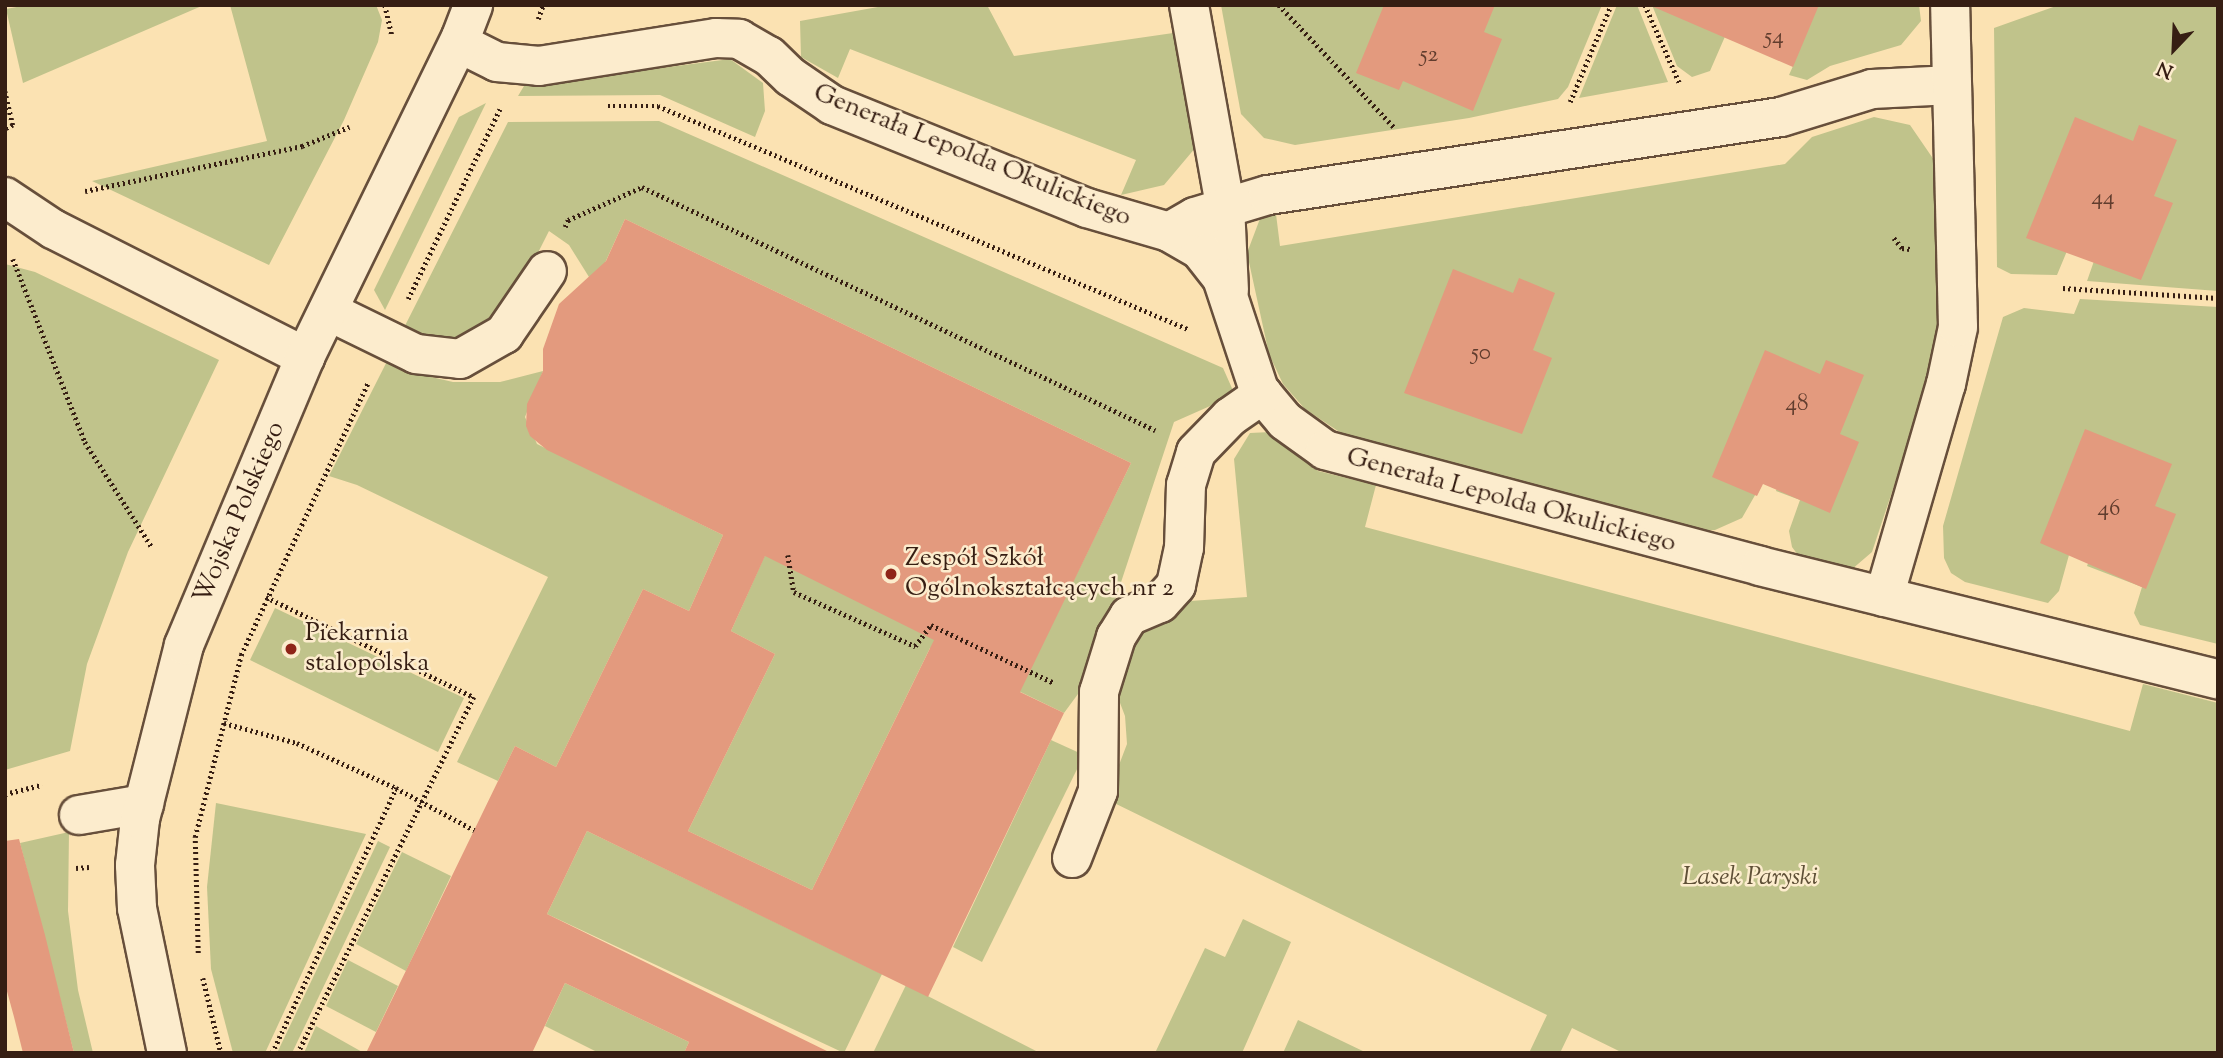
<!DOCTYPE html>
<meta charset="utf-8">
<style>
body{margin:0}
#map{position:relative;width:2223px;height:1058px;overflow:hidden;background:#fbe2b2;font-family:"Sorts Mill Goudy",serif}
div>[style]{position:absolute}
.green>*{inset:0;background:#c0c38b}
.building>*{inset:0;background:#e39a7e}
.path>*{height:4.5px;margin-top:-2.25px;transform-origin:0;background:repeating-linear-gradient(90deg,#361e13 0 2px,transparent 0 5.5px)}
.roads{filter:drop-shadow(2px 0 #674f3b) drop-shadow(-2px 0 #674f3b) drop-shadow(0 2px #674f3b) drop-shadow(0 -2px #674f3b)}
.minor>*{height:38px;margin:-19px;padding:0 19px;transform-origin:19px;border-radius:19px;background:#fceccd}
.dots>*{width:19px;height:19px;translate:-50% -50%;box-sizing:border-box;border:4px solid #fceccd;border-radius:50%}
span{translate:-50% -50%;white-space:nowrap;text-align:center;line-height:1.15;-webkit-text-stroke:5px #fceccd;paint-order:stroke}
.number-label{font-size:23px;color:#613d2e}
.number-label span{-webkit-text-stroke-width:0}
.street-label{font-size:26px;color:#361e13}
.poi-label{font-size:26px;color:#361e13}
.left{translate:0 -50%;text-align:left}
.park-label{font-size:26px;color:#5f5037;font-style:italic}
.frame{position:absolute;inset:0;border:7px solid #361e13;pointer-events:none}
.north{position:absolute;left:2139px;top:14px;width:70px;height:70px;-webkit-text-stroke:5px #fceccd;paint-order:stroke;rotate:203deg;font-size:19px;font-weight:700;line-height:28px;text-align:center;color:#361e13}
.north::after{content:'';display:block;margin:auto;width:24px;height:32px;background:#361e13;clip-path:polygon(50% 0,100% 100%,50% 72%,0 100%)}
</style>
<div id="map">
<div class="green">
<div style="clip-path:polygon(27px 5px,204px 5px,23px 83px,6px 9px)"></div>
<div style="clip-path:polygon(230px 5px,376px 5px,382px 20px,378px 42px,344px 120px,269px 265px,92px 181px,267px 141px)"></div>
<div style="clip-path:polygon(889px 5px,987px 5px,1014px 56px,1187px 31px,1196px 147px,1164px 185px,1121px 195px,1136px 160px,850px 49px,838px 78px,801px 57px,800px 21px)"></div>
<div style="clip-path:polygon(1221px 5px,1602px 5px,1568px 87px,1558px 99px,1469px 118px,1295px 145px,1264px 138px,1241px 114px)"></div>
<div style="clip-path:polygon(1617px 5px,1637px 5px,1668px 82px,1579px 98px)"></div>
<div style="clip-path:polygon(1652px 5px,1919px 5px,1921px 21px,1901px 45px,1830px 66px,1807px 80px,1789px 75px,1793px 66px,1730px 25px,1710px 71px,1692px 77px,1677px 66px)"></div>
<div style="clip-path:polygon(2059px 5px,2218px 5px,2218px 291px,2087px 281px,2094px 261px,2072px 239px,2057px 275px,2011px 274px,1997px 267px,1994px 28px)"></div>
<div style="clip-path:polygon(730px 59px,763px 83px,765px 111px,755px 137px,660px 95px,518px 96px,524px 86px)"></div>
<div style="clip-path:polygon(486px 103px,385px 310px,374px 290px,459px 117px)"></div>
<div style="clip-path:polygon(1874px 117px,1910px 125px,1934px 160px,1939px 181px,1940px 327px,1922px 402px,1872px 552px,1851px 570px,1801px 559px,1792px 547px,1789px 531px,1800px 500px,1776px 491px,1779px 481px,1766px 476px,1742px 518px,1715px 530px,1700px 531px,1353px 441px,1305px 409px,1283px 384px,1269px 354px,1247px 253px,1261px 216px,1275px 206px,1280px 246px,1785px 164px,1812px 137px)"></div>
<div style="clip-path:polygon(659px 121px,1223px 368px,1235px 395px,1174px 422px,1089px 679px,1064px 713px,930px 648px,812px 890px,688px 831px,775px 654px,731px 631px,769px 546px,1037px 655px,1131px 463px,625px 219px,599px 276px,589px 277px,569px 245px,549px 231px,506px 316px,414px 373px,453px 382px,500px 382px,543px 371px,525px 417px,537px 444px,723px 535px,689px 611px,643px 589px,556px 767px,515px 746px,498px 781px,457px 762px,548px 577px,357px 485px,329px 476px,508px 122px)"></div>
<div style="clip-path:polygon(5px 264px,35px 272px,219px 360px,128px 552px,87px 664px,70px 751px,5px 770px)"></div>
<div style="clip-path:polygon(2080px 299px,2218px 307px,2218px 644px,2140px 625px,2134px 613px,2142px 587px,2087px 566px,2094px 548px,2069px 555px,2059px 591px,2048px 603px,1965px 582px,1951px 573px,1944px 558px,1943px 526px,2003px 317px,2024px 308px,2074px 314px)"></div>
<div style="clip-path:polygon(1271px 432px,1293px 445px,1318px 471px,1376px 485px,1365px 527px,2130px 731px,2143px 684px,2218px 703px,2218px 1053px,1623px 1053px,1572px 1028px,1560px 1053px,1529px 1053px,1547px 1015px,1106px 799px,1127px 744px,1125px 716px,1112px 682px,1125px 643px,1176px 602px,1247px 597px,1234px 459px,1250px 433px)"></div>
<div style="clip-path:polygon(275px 608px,464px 698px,438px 752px,250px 660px)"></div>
<div style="clip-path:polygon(1051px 740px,1084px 755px,982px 962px,953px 947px)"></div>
<div style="clip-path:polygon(216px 803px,366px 834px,265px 1053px,233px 1053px,211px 969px,207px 887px)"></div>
<div style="clip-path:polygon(587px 831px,882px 974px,844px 1053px,547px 914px)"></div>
<div style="clip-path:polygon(69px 832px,68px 911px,78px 990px,93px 1053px,74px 1053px,20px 843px)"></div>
<div style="clip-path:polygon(378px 841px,390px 847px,292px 1053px,277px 1053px)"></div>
<div style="clip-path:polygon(402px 852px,451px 876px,406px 971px,356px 944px)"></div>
<div style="clip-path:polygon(1243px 919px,1291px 942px,1242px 1053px,1155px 1053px,1205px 948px,1225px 957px)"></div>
<div style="clip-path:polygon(348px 960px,398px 986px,376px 1032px,326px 1006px)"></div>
<div style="clip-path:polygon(565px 983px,689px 1042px,684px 1053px,599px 1053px,545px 1026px)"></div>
<div style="clip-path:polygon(906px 985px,1040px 1053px,873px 1053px)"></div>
<div style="clip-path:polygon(1298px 1020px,1367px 1053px,1283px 1053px)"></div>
<div style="clip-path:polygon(316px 1026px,364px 1053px,304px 1053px)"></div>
</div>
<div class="building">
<div style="clip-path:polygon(1384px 5px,1495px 5px,1484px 32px,1502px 39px,1473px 111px,1403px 81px,1399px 90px,1356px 73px)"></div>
<div style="clip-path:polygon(1649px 5px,1819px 5px,1793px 67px)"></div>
<div style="clip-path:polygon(2075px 117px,2133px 141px,2139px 125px,2177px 140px,2154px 196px,2173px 203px,2141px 280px,2026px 238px)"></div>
<div style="clip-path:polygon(evenodd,625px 219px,1131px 463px,1020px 692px,1064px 713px,928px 997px,587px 831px,547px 914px,831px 1053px,684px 1053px,689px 1042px,565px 983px,532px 1053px,366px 1053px,515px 746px,556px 767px,643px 589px,689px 611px,723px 535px,547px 450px,530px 436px,526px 426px,527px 404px,543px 371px,543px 349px,559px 304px,606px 261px,625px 219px,765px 556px,934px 640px,812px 890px,688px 831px,775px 654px,731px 631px,765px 556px)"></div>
<div style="clip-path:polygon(1453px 269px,1513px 293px,1519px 278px,1555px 293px,1533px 350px,1552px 358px,1522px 434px,1404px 393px)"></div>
<div style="clip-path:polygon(1765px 350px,1820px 374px,1826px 360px,1864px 375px,1840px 434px,1859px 442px,1830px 513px,1763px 484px,1757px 496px,1712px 477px)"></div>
<div style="clip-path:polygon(2085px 429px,2172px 464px,2155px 506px,2176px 514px,2146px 589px,2040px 543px)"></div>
<div style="clip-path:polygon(19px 839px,45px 935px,74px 1053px,23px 1053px,14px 1017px,5px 984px,5px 841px)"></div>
</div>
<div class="path">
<div style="left:385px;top:5px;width:32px;rotate:77deg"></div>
<div style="left:1279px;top:5px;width:168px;rotate:46.7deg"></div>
<div style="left:1645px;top:5px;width:86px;rotate:66.1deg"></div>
<div style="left:538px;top:19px;width:15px;rotate:-70deg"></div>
<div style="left:5px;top:91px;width:35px;rotate:77deg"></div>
<div style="left:13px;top:125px;width:9px;rotate:153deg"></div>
<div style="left:1570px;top:102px;width:105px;rotate:-67.1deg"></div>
<div style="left:608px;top:106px;width:50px"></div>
<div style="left:658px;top:106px;width:575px;rotate:22.82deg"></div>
<div style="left:85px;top:191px;width:222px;rotate:-11.7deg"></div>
<div style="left:302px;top:146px;width:51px;rotate:-22deg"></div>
<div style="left:565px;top:227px;width:8px;rotate:-67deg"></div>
<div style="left:568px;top:220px;width:81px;rotate:-24deg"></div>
<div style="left:642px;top:187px;width:568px;rotate:25.35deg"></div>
<div style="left:1894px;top:238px;width:13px;rotate:51deg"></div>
<div style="left:1902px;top:248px;width:8px;rotate:7deg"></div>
<div style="left:13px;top:259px;width:197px;rotate:68.5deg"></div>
<div style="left:85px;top:442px;width:125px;rotate:57.5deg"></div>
<div style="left:2063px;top:288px;width:155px;rotate:3.7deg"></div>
<div style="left:408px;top:299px;width:211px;rotate:-64.2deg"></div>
<div style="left:788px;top:555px;width:37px;rotate:81deg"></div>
<div style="left:794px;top:592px;width:133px;rotate:24.1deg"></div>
<div style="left:915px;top:646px;width:26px;rotate:-53deg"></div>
<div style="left:931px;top:625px;width:136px;rotate:25.2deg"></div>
<div style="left:266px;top:597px;width:231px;rotate:25.7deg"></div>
<div style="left:474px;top:697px;width:397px;rotate:116.3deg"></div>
<div style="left:224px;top:723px;width:76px;rotate:15.3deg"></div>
<div style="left:297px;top:743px;width:109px;rotate:24.4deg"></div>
<div style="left:396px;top:788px;width:89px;rotate:28.3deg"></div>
<div style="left:5px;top:794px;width:38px;rotate:-14deg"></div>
<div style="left:76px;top:868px;width:13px;rotate:-4deg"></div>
<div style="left:198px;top:953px;width:116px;rotate:-91.5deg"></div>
<div style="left:195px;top:837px;width:188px;rotate:-75.8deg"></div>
<div style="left:241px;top:655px;width:300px;rotate:-65deg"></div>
<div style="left:203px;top:978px;width:77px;rotate:76.5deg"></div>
<div style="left:272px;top:1053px;width:293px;rotate:-64.9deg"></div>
</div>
<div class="roads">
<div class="minor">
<div style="left:1189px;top:5px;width:204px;rotate:79.8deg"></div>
<div style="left:1225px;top:206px;width:84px;rotate:87.3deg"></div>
<div style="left:459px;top:43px;width:42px;rotate:26.6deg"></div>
<div style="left:497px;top:62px;width:42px;rotate:5.4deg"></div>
<div style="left:539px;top:66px;width:179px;rotate:-9deg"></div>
<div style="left:716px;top:38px;width:23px;rotate:2deg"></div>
<div style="left:739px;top:39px;width:34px;rotate:30deg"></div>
<div style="left:769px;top:56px;width:30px;rotate:44deg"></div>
<div style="left:791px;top:77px;width:50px;rotate:34.3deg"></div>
<div style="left:832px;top:105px;width:275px;rotate:22deg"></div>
<div style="left:1087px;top:208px;width:85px;rotate:16.3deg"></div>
<div style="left:1169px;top:232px;width:36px;rotate:30deg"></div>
<div style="left:1200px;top:250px;width:36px;rotate:52deg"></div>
<div style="left:1222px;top:278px;width:118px;rotate:71.7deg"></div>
<div style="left:1259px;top:390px;width:40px;rotate:50deg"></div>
<div style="left:1285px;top:421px;width:49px;rotate:35.9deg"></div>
<div style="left:1325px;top:450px;width:450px;rotate:14.9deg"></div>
<div style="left:1760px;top:566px;width:472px;rotate:13.9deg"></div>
<div style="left:5px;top:197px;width:58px;rotate:33.7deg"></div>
<div style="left:53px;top:229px;width:283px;rotate:26.9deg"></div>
<div style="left:1169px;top:232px;width:30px;rotate:-30deg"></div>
<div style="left:1195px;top:217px;width:76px;rotate:-16.8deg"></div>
<div style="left:1268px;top:195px;width:519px;rotate:-8.65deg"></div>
<div style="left:1781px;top:117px;width:95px;rotate:-17.1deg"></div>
<div style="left:1872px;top:89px;width:80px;rotate:-2.9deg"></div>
<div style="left:328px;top:311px;width:98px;rotate:26deg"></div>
<div style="left:416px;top:354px;width:44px;rotate:6.5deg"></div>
<div style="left:460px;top:359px;width:51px;rotate:-29.6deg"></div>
<div style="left:504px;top:334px;width:76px;rotate:-55.7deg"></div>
<div style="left:1884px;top:597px;width:222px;rotate:-73.8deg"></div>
<div style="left:1946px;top:384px;width:58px;rotate:-78.1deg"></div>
<div style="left:1958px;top:327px;width:322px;rotate:-91.4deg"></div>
<div style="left:79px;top:815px;width:66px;rotate:-9.6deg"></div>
<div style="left:1072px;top:858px;width:72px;rotate:-68.8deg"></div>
<div style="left:1098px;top:791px;width:99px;rotate:-89.4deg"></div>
<div style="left:1099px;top:692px;width:58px;rotate:-72.8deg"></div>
<div style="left:1116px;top:637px;width:25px;rotate:-58deg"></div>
<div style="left:1129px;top:616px;width:34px;rotate:-23deg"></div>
<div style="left:1160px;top:603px;width:24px;rotate:-48deg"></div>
<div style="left:1176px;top:585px;width:38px;rotate:-78deg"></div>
<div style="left:1184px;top:548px;width:63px;rotate:-88.2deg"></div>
<div style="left:1186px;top:485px;width:34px;rotate:-73deg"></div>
<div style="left:1196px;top:452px;width:49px;rotate:-45.8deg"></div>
<div style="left:1230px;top:417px;width:40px;rotate:-34.9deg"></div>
<div style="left:167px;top:1053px;width:148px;rotate:-101.7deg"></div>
<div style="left:137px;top:908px;width:43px;rotate:-92.7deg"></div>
<div style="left:135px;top:865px;width:46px;rotate:-83.8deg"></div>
<div style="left:140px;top:819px;width:179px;rotate:-75.8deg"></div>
<div style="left:184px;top:645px;width:312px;rotate:-67.2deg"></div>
<div style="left:305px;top:357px;width:356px;rotate:-64deg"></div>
<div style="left:461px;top:37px;width:34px;rotate:-69deg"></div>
</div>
</div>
<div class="dots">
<div style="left:891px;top:574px;background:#8f2418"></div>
<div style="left:291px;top:649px;background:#8f2418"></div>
</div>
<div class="number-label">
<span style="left:1774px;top:38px">54</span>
<span style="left:1429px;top:56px">52</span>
<span style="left:2103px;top:199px">44</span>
<span style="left:1481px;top:354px">50</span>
<span style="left:1797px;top:405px">48</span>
<span style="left:2109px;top:510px">46</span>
</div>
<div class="street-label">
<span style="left:972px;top:156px;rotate:22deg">Generała Lepolda Okulickiego</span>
<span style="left:1511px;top:501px;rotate:15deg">Generała Lepolda Okulickiego</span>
<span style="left:240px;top:513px;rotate:-67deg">Wojska Polskiego</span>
</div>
<div class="poi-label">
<span class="left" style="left:905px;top:574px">Zespół Szkół<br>Ogólnokształcących nr 2</span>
<span class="left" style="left:305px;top:649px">Piekarnia<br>stalopolska</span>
</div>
<div class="park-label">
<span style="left:1750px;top:878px">Lasek Paryski</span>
</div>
<div class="frame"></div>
<div class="north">N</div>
</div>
